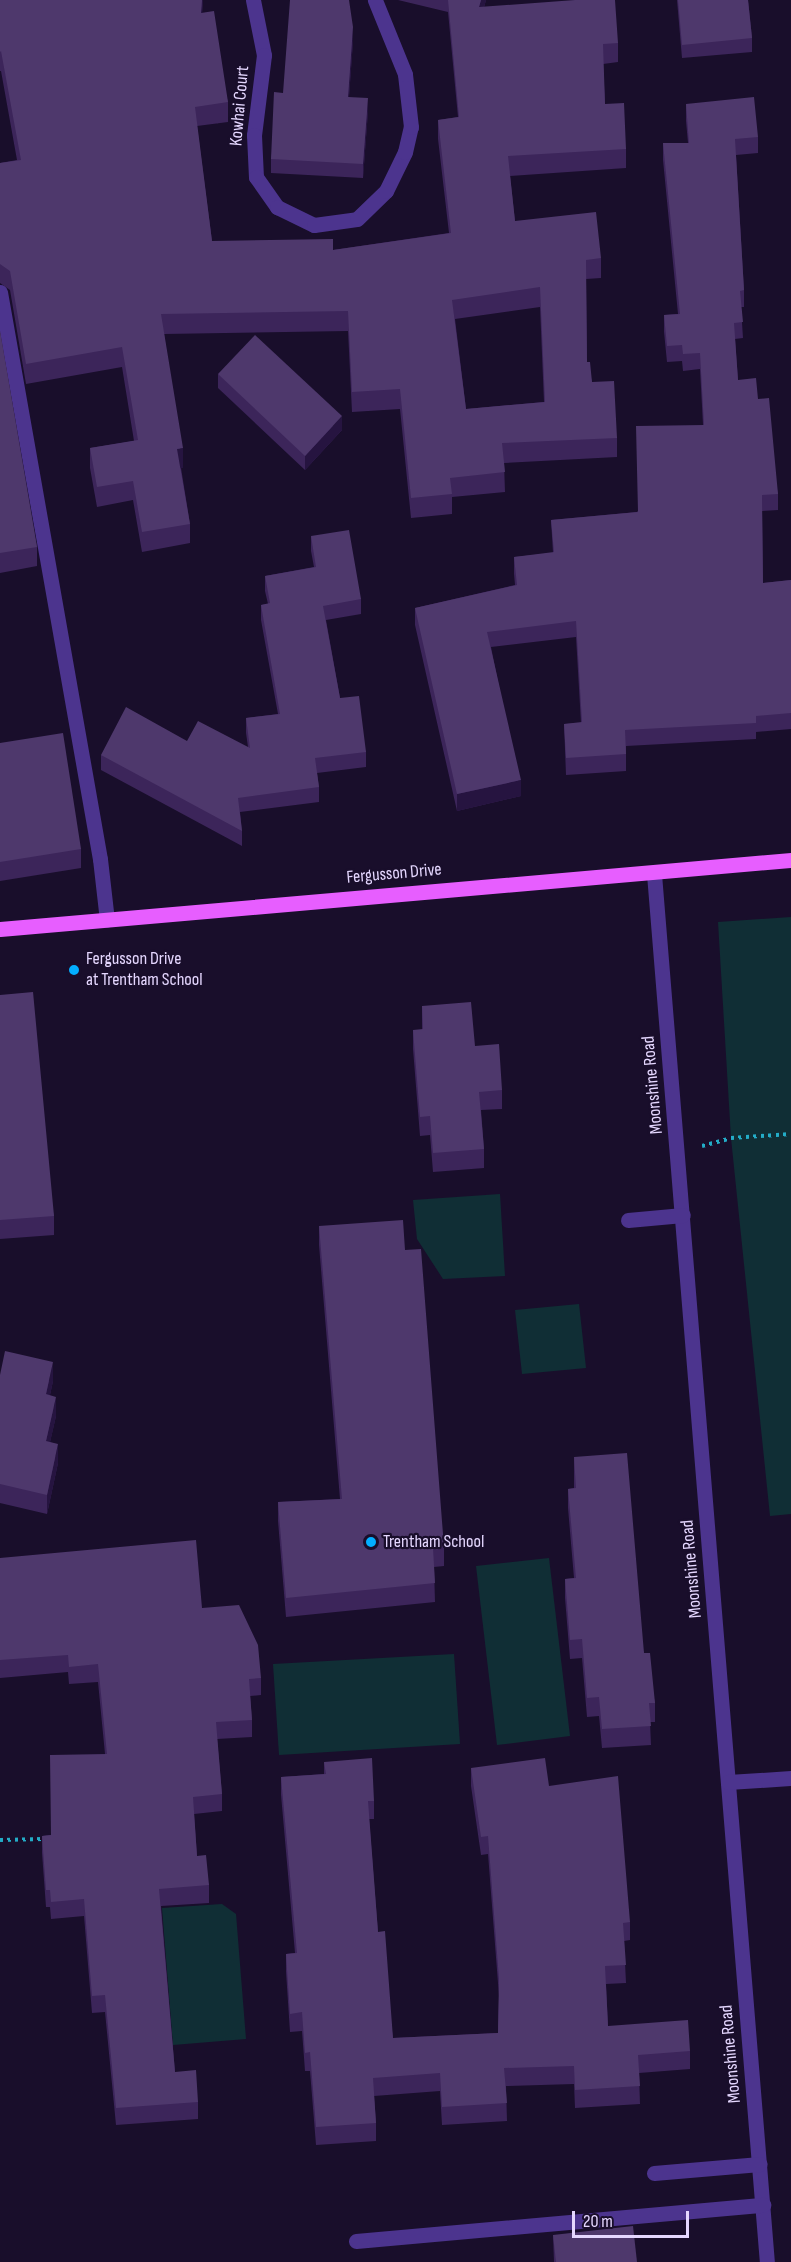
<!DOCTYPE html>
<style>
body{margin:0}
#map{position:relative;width:791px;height:2262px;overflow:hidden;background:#190e2b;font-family:"Sofia Sans Condensed",sans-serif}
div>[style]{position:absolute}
.green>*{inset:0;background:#102e35}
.path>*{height:4px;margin-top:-2px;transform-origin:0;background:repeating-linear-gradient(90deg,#23acc7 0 3px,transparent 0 7.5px)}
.minor>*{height:15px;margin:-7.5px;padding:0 7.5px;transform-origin:7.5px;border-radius:7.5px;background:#4c348e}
.major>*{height:15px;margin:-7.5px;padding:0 7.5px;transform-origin:7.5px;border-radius:7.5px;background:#e75eff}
.wall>*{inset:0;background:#3c255a}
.shaded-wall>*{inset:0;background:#261440}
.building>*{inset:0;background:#4e386c}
.dots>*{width:16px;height:16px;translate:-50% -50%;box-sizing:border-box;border:3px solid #190e2b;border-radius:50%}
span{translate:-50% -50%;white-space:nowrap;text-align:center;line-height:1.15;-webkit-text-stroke:4.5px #190e2b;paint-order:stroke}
.street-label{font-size:18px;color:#e5d7ff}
.poi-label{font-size:18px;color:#e5d7ff}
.left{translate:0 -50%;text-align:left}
.scale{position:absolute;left:572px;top:2211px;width:117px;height:27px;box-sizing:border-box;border:3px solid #e5d7ff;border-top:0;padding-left:8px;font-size:18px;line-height:21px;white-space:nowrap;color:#e5d7ff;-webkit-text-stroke:4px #190e2b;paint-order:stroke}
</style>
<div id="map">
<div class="green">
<div style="clip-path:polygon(791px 917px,791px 1514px,770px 1516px,731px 1138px,718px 922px)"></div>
<div style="clip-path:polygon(500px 1194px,505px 1276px,443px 1279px,417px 1239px,413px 1200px)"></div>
<div style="clip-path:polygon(579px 1304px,586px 1368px,522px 1374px,515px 1310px)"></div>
<div style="clip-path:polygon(549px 1558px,570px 1736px,497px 1745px,476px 1566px)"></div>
<div style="clip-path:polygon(454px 1654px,460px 1744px,279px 1755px,273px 1664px)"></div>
<div style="clip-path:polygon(222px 1904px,236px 1914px,246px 2039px,173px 2045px,162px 1908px)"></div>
</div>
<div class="path">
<div style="left:702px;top:1146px;width:30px;rotate:-15deg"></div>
<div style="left:731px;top:1138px;width:60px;rotate:-3.8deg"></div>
<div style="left:0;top:1840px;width:44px;rotate:-1.3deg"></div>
</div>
<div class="minor">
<div style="left:253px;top:0;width:56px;rotate:78.7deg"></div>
<div style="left:264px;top:55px;width:81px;rotate:97.1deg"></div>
<div style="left:254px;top:135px;width:42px;rotate:87.3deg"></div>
<div style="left:256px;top:177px;width:37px;rotate:55deg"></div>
<div style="left:277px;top:207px;width:41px;rotate:25.9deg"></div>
<div style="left:314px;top:225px;width:43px;rotate:-7.9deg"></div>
<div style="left:357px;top:219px;width:40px;rotate:-44deg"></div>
<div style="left:386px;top:191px;width:43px;rotate:-64deg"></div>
<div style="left:405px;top:152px;width:26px;rotate:-77deg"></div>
<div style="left:411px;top:127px;width:53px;rotate:-96.5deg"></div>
<div style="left:405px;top:74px;width:80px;rotate:-112.1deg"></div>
<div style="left:0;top:292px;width:576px;rotate:80deg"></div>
<div style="left:100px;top:859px;width:61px;rotate:83.5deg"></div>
<div style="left:654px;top:874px;width:1393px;rotate:85.35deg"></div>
<div style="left:628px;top:1220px;width:55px;rotate:-5.2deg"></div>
<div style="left:728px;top:1782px;width:63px;rotate:-3.6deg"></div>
<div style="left:654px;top:2173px;width:106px;rotate:-4.9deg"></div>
<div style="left:356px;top:2241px;width:409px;rotate:-5.1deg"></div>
</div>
<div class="major">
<div style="left:0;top:929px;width:794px;rotate:-4.99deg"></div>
</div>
<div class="wall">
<div style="clip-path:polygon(evenodd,0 0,203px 0,202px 13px,228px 102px,228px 122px,197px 126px,212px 241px,333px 250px,449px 233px,438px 139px,438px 120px,458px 117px,448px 12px,398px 0,486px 0,484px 7px,618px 43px,618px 62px,603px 64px,605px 104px,626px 149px,626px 168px,510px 176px,515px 221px,601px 258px,601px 278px,586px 279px,587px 362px,592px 382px,617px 438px,617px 457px,504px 463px,505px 492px,452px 497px,452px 514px,411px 518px,400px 409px,352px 412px,348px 331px,164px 334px,183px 468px,181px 468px,190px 524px,190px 543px,142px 552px,133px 500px,97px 507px,90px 468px,90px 448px,134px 441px,122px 367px,26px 384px,10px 290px,0 283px,0 163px,17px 160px,1px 71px,0 71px,0 0,540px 307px,544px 402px,466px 409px,455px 319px,540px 307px)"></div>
<div style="clip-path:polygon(677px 0,748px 0,752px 38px,752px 52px,682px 58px)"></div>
<div style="clip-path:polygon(353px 41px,349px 97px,368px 111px,363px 178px,271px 173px,271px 159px,283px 93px)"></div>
<div style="clip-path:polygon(686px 104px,758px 137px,758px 153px,736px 155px,744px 290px,744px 307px,741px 307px,743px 338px,735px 339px,738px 380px,758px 399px,778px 494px,778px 510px,762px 511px,763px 583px,791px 580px,791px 729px,756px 732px,756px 739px,626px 746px,626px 771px,566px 775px,564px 724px,581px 723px,576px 637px,491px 647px,521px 796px,457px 811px,415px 625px,415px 608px,515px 585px,514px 574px,514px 557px,553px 553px,551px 520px,637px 512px,703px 425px,700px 369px,683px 371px,682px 361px,667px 362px,664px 332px,664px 315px,678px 314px,663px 160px,663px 143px,688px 143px,686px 121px)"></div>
<div style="clip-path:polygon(0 331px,37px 547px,37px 566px,0 573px)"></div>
<div style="clip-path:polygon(218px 374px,342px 430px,305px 470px,218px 388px)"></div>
<div style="clip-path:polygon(311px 536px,361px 599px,361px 614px,326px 620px,340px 698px,366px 752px,366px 767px,317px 773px,319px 787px,319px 802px,240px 812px,242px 831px,242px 846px,101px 770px,101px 755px,187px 741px,248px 747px,246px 733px,246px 718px,278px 714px,261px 620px,261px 605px,268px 604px,265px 591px,265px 576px,314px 567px,311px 551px)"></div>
<div style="clip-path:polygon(0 743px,81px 849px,81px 868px,0 881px)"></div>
<div style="clip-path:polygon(0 995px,54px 1216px,54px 1235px,0 1239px)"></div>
<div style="clip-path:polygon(422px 1006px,475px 1046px,502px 1090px,502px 1109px,481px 1110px,484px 1149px,484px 1168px,433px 1172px,430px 1135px,420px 1136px,413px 1049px,413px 1030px,422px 1030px)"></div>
<div style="clip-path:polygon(319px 1226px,405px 1250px,444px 1547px,444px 1566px,434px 1567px,435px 1602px,286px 1617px,278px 1521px,278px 1502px,340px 1499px,319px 1245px)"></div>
<div style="clip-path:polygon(0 1375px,53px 1381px,50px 1395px,56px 1416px,50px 1442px,58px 1463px,47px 1514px,0 1503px)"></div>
<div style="clip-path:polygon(574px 1457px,644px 1653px,655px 1703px,655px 1722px,650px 1722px,651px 1745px,602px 1748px,599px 1716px,587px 1717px,582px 1658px,570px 1659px,565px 1598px,565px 1579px,574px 1578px,568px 1508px,568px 1489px,574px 1488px)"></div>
<div style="clip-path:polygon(0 1558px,202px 1608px,261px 1678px,261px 1695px,250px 1696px,252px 1720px,252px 1737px,217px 1739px,222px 1794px,222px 1811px,194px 1814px,197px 1856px,209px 1885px,209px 1903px,161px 1906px,175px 2072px,198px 2102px,198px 2119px,116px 2125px,105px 2012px,92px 2013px,84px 1916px,51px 1919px,50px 1907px,46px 1907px,42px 1853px,42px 1836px,51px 1835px,105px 1754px,98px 1682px,69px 1684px,68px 1672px,0 1678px)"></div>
<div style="clip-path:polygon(324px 1762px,374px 1801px,374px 1819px,369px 1819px,378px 1932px,393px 2038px,498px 2033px,499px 1996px,488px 1854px,481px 1855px,471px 1786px,471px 1768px,549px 1786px,630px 1922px,630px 1940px,624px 1941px,626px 1983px,606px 1984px,608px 2026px,690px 2051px,690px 2069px,639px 2073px,640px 2104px,575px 2108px,574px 2084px,506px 2086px,507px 2121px,442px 2125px,440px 2091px,374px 2096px,376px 2123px,376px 2141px,316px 2145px,310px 2071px,305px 2071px,302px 2031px,290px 2032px,286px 1972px,286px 1954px,295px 1953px,281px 1795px,281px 1777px,324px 1774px)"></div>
<div style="clip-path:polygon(553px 2235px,637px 2262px,554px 2262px)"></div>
</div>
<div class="shaded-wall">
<div style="clip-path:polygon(202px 0,203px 0,201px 33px,201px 13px)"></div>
<div style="clip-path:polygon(481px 0,486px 0,479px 27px,479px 7px)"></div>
<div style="clip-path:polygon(353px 27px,353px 41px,348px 110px,348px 97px)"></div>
<div style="clip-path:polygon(368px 98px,368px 111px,363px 178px,363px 164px)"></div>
<div style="clip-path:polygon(342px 416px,342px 430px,305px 470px,305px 456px)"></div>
<div style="clip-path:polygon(183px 448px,183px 468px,177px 469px,177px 449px)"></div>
<div style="clip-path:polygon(521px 780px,521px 796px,457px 811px,457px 794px)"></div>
<div style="clip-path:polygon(53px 1362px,53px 1381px,46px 1413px,46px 1394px)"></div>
<div style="clip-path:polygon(56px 1397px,56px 1416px,46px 1460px,46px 1441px)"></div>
<div style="clip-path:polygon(58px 1444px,58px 1463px,47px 1514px,47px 1495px)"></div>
</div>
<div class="building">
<div style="clip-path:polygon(evenodd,0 0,202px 0,201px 13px,214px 11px,228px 102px,195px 107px,212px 241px,333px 239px,333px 250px,451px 233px,438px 120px,459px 117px,448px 0,481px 0,479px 7px,575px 0,615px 0,618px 43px,603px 44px,605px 104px,624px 103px,626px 149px,508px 156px,515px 221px,596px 212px,601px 258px,586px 260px,587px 362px,590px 362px,592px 382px,614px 381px,617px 438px,502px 443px,505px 472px,450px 478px,452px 494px,411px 498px,400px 389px,352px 392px,348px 311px,161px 314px,183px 448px,177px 449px,190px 524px,142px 532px,133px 481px,97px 487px,90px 448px,138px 440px,122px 347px,26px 364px,10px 271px,0 264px,0 163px,21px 160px,1px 51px,0 52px,0 0,540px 287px,545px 402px,466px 409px,452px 300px,540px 287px)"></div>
<div style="clip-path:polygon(290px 0,349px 0,353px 27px,348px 97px,368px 98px,363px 164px,271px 159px,274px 92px,283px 93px)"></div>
<div style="clip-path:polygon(678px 0,748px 0,752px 38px,682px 45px)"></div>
<div style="clip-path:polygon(754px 97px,758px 137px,735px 139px,744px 290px,740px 291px,743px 322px,734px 323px,738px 380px,756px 378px,758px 399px,769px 398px,778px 494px,762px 495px,763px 583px,791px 580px,791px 713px,756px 716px,756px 723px,625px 730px,626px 754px,566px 758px,564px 724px,582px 722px,576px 621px,487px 632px,521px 780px,457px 794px,415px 608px,517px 585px,514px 557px,554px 552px,551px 520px,638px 512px,636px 426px,704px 425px,700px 353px,683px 354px,682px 345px,667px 346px,664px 315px,680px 314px,663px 143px,689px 143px,686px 104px)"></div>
<div style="clip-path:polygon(0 331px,37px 547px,0 553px)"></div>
<div style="clip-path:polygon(255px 335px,342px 416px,305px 456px,218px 374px)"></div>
<div style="clip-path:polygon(349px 530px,361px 599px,323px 606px,340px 698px,359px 696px,366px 752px,315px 758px,319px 787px,238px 798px,242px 831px,101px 755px,126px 707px,187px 741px,198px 721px,250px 748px,246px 718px,280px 714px,261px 605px,270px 603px,265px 576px,316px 567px,311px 536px)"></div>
<div style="clip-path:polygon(63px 733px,81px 849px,0 862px,0 743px)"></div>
<div style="clip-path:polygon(33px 992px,54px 1216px,0 1220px,0 995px)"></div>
<div style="clip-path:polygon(471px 1002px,475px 1046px,499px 1044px,502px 1090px,479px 1092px,484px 1149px,433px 1153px,430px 1116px,420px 1117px,413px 1030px,423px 1029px,422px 1006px)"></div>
<div style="clip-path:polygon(403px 1220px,405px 1250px,421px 1249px,444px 1547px,433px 1548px,435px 1583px,286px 1598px,278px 1502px,342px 1499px,319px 1226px)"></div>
<div style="clip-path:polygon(5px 1351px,53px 1362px,46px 1394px,56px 1397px,46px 1441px,58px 1444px,47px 1495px,0 1484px,0 1375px)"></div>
<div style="clip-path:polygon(627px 1453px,644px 1653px,650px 1653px,655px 1703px,649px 1703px,651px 1726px,602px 1729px,599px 1697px,587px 1698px,582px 1639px,570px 1640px,565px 1579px,576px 1578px,568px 1489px,576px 1488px,574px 1457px)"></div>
<div style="clip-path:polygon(196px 1540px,202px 1608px,239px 1605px,258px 1645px,261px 1678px,249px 1679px,252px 1720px,216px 1722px,222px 1794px,193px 1797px,197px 1856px,206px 1855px,209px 1885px,159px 1889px,175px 2072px,196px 2070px,198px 2102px,116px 2108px,105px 1995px,92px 1996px,84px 1899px,51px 1902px,50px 1890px,46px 1890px,42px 1836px,51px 1835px,50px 1755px,107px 1754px,98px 1664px,69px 1667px,68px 1655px,0 1660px,0 1558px)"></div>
<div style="clip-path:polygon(372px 1758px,374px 1801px,368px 1801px,378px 1932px,385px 1931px,393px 2038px,498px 2033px,499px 1979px,488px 1836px,481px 1837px,471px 1768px,545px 1758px,549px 1786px,618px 1776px,630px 1922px,623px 1923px,626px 1965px,605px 1966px,608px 2026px,688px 2020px,690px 2051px,638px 2055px,640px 2086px,575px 2090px,574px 2066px,504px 2068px,507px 2103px,442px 2107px,440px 2073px,373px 2078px,376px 2123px,316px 2127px,310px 2052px,305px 2053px,302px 2012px,290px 2014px,286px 1954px,297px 1953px,281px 1777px,326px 1774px,324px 1762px)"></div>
<div style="clip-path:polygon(633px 2226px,637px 2262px,556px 2262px,553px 2235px)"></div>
</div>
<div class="dots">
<div style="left:74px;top:970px;background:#03aeff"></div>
<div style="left:371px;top:1542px;background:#03aeff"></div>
</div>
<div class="street-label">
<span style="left:240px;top:106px;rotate:-85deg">Kowhai Court</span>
<span style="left:394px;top:874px;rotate:-5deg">Fergusson Drive</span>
<span style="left:653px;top:1085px;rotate:-95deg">Moonshine Road</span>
<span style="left:692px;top:1569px;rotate:-95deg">Moonshine Road</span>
<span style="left:731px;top:2054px;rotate:-95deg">Moonshine Road</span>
</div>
<div class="poi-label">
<span class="left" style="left:86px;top:970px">Fergusson Drive<br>at Trentham School</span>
<span class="left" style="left:383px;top:1542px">Trentham School</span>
</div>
<div class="scale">20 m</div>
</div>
